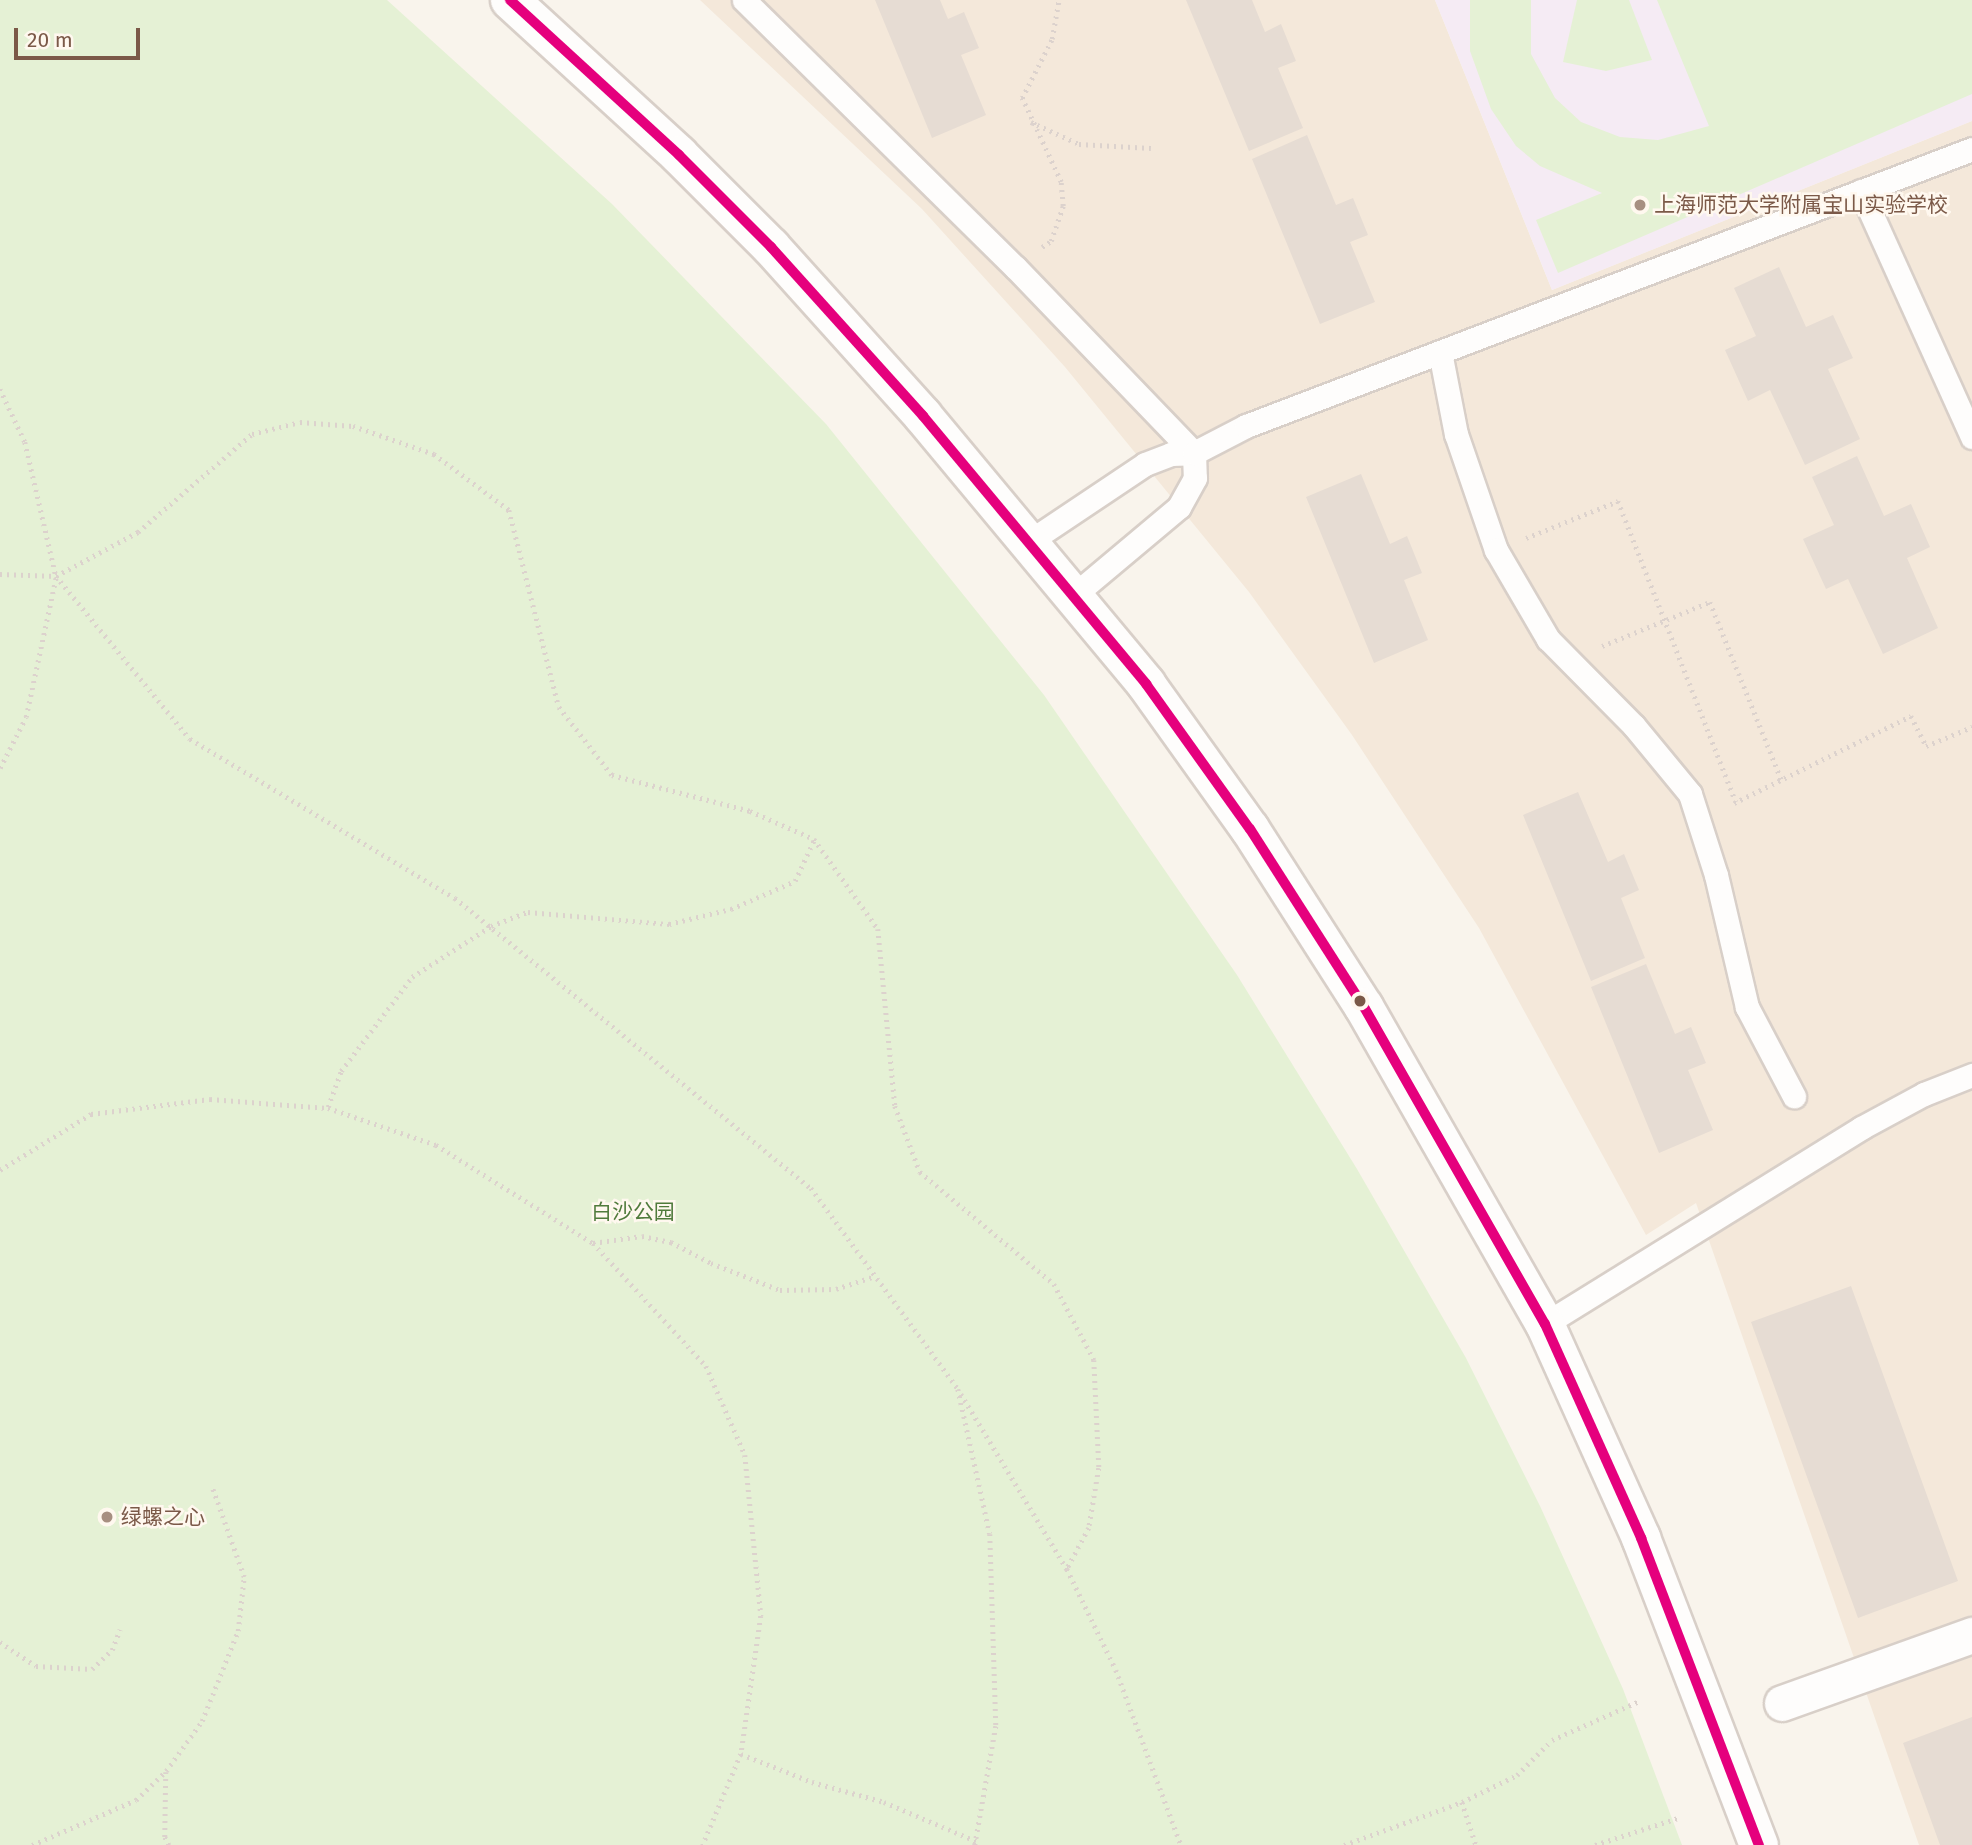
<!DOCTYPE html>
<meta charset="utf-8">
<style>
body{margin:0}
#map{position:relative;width:1972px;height:1845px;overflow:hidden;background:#f9f4ec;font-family:"Fira Sans","Noto Sans SC",sans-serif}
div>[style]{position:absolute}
.residential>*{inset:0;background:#f4e8da}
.education>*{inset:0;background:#f5ebf4}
.green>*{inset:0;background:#e5f1d5}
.building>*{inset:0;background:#e6dcd3}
.path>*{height:4.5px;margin-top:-2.25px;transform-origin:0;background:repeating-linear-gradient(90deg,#dcd2cd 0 2px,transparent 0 7px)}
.roads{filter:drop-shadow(2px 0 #d8cfc8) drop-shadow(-2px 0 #d8cfc8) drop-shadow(0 2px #d8cfc8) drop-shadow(0 -2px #d8cfc8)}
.service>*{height:23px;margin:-11.5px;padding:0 11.5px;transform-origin:11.5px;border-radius:11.5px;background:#fefdfc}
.pedestrian>*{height:35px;margin:-17.5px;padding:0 17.5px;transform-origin:17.5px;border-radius:17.5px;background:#fefdfc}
.tertiary>*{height:38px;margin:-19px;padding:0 19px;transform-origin:19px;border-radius:19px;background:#fefdfc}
.bus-1>*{height:10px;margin:-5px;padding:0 5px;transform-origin:5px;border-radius:5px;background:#e5007d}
.dots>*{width:19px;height:19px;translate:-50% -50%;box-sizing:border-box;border:4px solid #fff8ef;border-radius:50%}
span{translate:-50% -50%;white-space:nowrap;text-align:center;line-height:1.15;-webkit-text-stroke:5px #fff8ef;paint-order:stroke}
.poi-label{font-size:21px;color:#7b5948}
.left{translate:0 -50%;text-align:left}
.park-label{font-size:21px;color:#507b3c}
.scale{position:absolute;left:14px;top:28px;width:126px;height:32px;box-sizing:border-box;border:4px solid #7b5948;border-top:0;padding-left:9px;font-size:21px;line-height:24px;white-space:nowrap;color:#7b5948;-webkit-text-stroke:5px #fff8ef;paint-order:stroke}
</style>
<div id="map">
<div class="residential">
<div style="clip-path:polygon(700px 0,1435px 0,1552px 290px,1972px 121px,1972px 1845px,1919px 1845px,1696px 1203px,1646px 1235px,1479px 928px,1352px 735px,1249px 592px,1065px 367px,922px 209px)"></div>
</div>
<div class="education">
<div style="clip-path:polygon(1435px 0,1972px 0,1972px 121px,1552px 290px)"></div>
</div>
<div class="green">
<div style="clip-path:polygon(0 0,387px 0,612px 204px,826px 424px,1044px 695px,1237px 975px,1357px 1169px,1466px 1358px,1540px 1506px,1623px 1689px,1682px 1845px,0 1845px)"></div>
<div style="clip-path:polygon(1470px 0,1531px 0,1531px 54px,1555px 98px,1581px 122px,1620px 137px,1658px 140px,1709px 126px,1657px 0,1972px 0,1972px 94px,1558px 273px,1536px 220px,1602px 193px,1540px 166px,1516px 146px,1491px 109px,1470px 51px)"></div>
<div style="clip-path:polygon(1577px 0,1629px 0,1652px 60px,1606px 71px,1563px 62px)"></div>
</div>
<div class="building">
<div style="clip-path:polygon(875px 0,940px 0,948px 19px,964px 12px,979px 48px,961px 55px,986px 115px,932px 138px)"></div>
<div style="clip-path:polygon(1186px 0,1252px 0,1265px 32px,1281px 24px,1296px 61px,1278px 68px,1303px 128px,1249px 151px)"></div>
<div style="clip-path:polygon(1307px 135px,1336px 205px,1353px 198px,1368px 235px,1350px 242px,1375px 302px,1320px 324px,1252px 159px)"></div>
<div style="clip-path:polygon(1779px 267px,1806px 327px,1833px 315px,1853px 358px,1828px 369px,1860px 439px,1805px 465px,1770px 390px,1748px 401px,1725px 350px,1756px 336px,1734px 288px)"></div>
<div style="clip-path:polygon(1857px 456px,1884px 516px,1911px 504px,1930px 547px,1907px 558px,1938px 628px,1883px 654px,1848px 579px,1826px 589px,1803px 539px,1834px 525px,1812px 477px)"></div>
<div style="clip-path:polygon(1361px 474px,1390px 544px,1407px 536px,1422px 573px,1404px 580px,1428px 640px,1374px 663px,1306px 497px)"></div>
<div style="clip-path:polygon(1578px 792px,1608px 862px,1624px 854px,1639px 890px,1621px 898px,1645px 958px,1591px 981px,1523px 815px)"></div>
<div style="clip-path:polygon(1646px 964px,1675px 1034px,1691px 1027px,1706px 1063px,1688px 1070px,1713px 1130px,1659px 1153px,1591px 987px)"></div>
<div style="clip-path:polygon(1851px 1286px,1958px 1581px,1858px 1618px,1751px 1322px)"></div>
<div style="clip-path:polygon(1972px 1717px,1972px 1845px,1940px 1845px,1903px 1743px)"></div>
</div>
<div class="path">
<div style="left:1031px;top:122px;width:53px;rotate:24.6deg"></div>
<div style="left:1079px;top:144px;width:72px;rotate:3.2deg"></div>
<div style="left:1042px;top:247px;width:11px;rotate:-34deg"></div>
<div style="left:1051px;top:241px;width:37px;rotate:-71deg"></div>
<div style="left:1063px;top:206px;width:24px;rotate:-95deg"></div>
<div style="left:1061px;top:182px;width:93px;rotate:-114.9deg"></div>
<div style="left:1022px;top:98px;width:66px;rotate:-63deg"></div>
<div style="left:1052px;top:39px;width:40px;rotate:-80deg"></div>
<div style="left:0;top:389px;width:59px;rotate:64.7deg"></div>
<div style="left:25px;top:442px;width:138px;rotate:77deg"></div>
<div style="left:56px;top:576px;width:211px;rotate:50.6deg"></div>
<div style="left:190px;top:739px;width:309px;rotate:31deg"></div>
<div style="left:455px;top:898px;width:459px;rotate:39.2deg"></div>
<div style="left:811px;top:1188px;width:249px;rotate:53.8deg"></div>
<div style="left:958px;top:1389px;width:148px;rotate:77.6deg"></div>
<div style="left:990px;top:1534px;width:192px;rotate:88.2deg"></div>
<div style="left:996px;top:1726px;width:121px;rotate:100deg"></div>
<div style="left:1526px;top:538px;width:99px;rotate:-21.9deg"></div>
<div style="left:1618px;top:501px;width:323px;rotate:68.6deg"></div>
<div style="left:0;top:574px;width:56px;rotate:2deg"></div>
<div style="left:56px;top:576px;width:93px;rotate:-28.2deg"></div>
<div style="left:138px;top:532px;width:150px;rotate:-40.7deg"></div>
<div style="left:252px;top:434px;width:49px;rotate:-14deg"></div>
<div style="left:300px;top:422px;width:53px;rotate:4.3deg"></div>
<div style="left:353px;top:426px;width:86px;rotate:19.1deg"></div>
<div style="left:434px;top:454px;width:94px;rotate:36.7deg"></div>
<div style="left:509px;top:510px;width:203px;rotate:75.8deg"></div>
<div style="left:559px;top:707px;width:86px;rotate:52.1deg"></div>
<div style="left:612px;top:775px;width:143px;rotate:14.6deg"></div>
<div style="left:750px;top:811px;width:70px;rotate:23.6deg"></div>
<div style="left:814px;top:839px;width:110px;rotate:54.6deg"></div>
<div style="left:878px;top:929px;width:178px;rotate:84.5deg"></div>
<div style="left:895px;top:1106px;width:71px;rotate:69.3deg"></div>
<div style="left:920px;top:1172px;width:175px;rotate:39.9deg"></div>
<div style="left:1054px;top:1284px;width:86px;rotate:62.2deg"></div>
<div style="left:1094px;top:1360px;width:108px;rotate:87.3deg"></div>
<div style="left:1099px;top:1468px;width:61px;rotate:99.5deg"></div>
<div style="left:1089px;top:1528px;width:47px;rotate:118.2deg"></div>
<div style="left:1602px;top:646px;width:117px;rotate:-22.2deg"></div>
<div style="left:1710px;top:602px;width:191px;rotate:68.1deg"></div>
<div style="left:0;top:768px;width:57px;rotate:-63deg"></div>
<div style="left:26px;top:717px;width:143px;rotate:-77.9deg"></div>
<div style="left:1734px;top:803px;width:197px;rotate:-26.2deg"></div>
<div style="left:1911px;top:716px;width:34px;rotate:63deg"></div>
<div style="left:1926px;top:746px;width:50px;rotate:-22.4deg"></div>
<div style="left:328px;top:1107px;width:38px;rotate:-70deg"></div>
<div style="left:341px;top:1071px;width:118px;rotate:-52.9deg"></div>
<div style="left:412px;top:977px;width:94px;rotate:-32.8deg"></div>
<div style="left:491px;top:926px;width:40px;rotate:-21deg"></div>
<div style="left:528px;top:912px;width:142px;rotate:4.9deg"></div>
<div style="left:669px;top:924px;width:64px;rotate:-13.6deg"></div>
<div style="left:731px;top:909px;width:70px;rotate:-23.6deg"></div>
<div style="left:795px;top:881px;width:45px;rotate:-65.1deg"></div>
<div style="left:0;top:1170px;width:107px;rotate:-31.6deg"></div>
<div style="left:91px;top:1114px;width:120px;rotate:-7.2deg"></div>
<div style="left:210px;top:1099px;width:118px;rotate:4.4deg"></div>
<div style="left:328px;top:1108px;width:114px;rotate:18.9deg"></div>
<div style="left:436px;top:1145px;width:185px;rotate:32deg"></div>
<div style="left:593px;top:1243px;width:167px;rotate:47.4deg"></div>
<div style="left:706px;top:1366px;width:97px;rotate:66.3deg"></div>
<div style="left:745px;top:1455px;width:162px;rotate:84.3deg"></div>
<div style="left:761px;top:1616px;width:139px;rotate:98.2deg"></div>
<div style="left:741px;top:1754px;width:99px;rotate:112.7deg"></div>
<div style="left:593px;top:1243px;width:49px;rotate:-8.1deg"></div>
<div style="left:642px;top:1236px;width:30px;rotate:12deg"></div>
<div style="left:671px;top:1242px;width:45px;rotate:27.7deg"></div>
<div style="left:711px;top:1263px;width:74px;rotate:21.4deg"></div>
<div style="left:780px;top:1290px;width:56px;rotate:-1deg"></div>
<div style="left:836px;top:1289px;width:41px;rotate:-18.4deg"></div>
<div style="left:961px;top:1394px;width:205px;rotate:58.8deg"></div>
<div style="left:1067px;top:1569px;width:112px;rotate:64.1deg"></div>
<div style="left:1116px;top:1670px;width:187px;rotate:69.6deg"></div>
<div style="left:0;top:1642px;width:43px;rotate:33.7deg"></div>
<div style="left:36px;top:1666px;width:56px;rotate:3.1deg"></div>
<div style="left:92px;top:1669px;width:28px;rotate:-44deg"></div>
<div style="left:112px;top:1650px;width:22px;rotate:-69deg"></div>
<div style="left:741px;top:1754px;width:76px;rotate:21.5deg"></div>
<div style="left:812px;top:1782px;width:75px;rotate:15.5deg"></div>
<div style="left:884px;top:1802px;width:100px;rotate:23deg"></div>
<div style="left:166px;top:1772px;width:65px;rotate:90.9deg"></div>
<div style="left:165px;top:1837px;width:9px;rotate:63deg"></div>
<div style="left:1462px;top:1802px;width:45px;rotate:72deg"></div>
<div style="left:32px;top:1845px;width:113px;rotate:-23.4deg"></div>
<div style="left:136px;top:1800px;width:42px;rotate:-44deg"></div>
<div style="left:166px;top:1771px;width:62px;rotate:-54.2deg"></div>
<div style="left:202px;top:1721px;width:97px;rotate:-68.2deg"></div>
<div style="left:238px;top:1631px;width:54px;rotate:-83.7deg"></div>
<div style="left:244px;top:1577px;width:96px;rotate:-109.6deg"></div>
<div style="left:1344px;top:1845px;width:126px;rotate:-20deg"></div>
<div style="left:1462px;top:1802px;width:61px;rotate:-26.1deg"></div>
<div style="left:1517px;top:1775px;width:49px;rotate:-45deg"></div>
<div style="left:1552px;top:1740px;width:95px;rotate:-24.1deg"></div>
<div style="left:1595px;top:1845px;width:90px;rotate:-18deg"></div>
</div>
<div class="roads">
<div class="service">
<div style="left:744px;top:0;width:380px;rotate:44.6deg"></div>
<div style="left:1015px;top:267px;width:258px;rotate:46.1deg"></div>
<div style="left:1194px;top:453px;width:25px;rotate:88deg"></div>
<div style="left:1195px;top:478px;width:33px;rotate:119deg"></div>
<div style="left:1179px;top:507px;width:137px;rotate:140deg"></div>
<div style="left:1861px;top:191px;width:270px;rotate:65.7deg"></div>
<div style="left:1440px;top:352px;width:84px;rotate:79deg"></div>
<div style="left:1456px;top:434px;width:123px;rotate:71deg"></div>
<div style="left:1496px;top:550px;width:103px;rotate:59.7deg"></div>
<div style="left:1548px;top:639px;width:122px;rotate:45.3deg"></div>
<div style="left:1634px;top:726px;width:88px;rotate:50.5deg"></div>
<div style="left:1690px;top:794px;width:85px;rotate:72.2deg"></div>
<div style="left:1716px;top:875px;width:136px;rotate:76.8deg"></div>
<div style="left:1747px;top:1007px;width:101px;rotate:62.2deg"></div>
<div style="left:1030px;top:541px;width:138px;rotate:-33.8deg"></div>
<div style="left:1145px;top:464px;width:28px;rotate:-21deg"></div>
<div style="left:1171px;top:454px;width:23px;rotate:-2deg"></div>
<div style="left:1194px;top:453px;width:59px;rotate:-27.4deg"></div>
<div style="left:1246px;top:426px;width:777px;rotate:-20.88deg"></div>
<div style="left:1545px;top:1324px;width:372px;rotate:-31.8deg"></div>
<div style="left:1861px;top:1128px;width:72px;rotate:-28.4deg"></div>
<div style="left:1924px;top:1094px;width:52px;rotate:-21.6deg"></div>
</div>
<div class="pedestrian">
<div style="left:1782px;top:1703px;width:202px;rotate:-19.7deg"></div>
</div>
<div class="tertiary">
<div style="left:510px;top:0;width:229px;rotate:42.5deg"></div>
<div style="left:679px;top:155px;width:130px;rotate:45deg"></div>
<div style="left:771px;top:247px;width:227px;rotate:48deg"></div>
<div style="left:923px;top:416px;width:349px;rotate:50.2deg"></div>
<div style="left:1146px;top:684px;width:178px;rotate:54.4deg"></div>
<div style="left:1250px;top:829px;width:211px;rotate:57.4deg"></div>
<div style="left:1364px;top:1007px;width:365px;rotate:60.3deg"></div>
<div style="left:1545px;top:1324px;width:235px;rotate:65.8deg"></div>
<div style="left:1641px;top:1538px;width:329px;rotate:69deg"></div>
</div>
</div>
<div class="bus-1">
<div style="left:510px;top:0;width:229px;rotate:42.5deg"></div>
<div style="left:679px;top:155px;width:130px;rotate:45deg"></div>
<div style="left:771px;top:247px;width:227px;rotate:48deg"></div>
<div style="left:923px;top:416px;width:349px;rotate:50.2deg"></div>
<div style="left:1146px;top:684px;width:178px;rotate:54.4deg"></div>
<div style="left:1250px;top:829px;width:211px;rotate:57.4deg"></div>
<div style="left:1364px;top:1007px;width:365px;rotate:60.3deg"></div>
<div style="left:1545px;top:1324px;width:235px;rotate:65.8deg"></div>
<div style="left:1641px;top:1538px;width:329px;rotate:69deg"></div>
</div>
<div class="dots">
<div style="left:1640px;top:205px;background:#a78f81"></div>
<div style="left:1360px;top:1001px;background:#7b5948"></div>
<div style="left:107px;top:1517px;background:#a78f81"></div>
</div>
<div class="poi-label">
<span class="left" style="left:1654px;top:205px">上海师范大学附属宝山实验学校</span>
<span class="left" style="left:121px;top:1517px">绿螺之心</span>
</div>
<div class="park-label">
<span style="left:633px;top:1212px">白沙公园</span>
</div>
<div class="scale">20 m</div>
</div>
